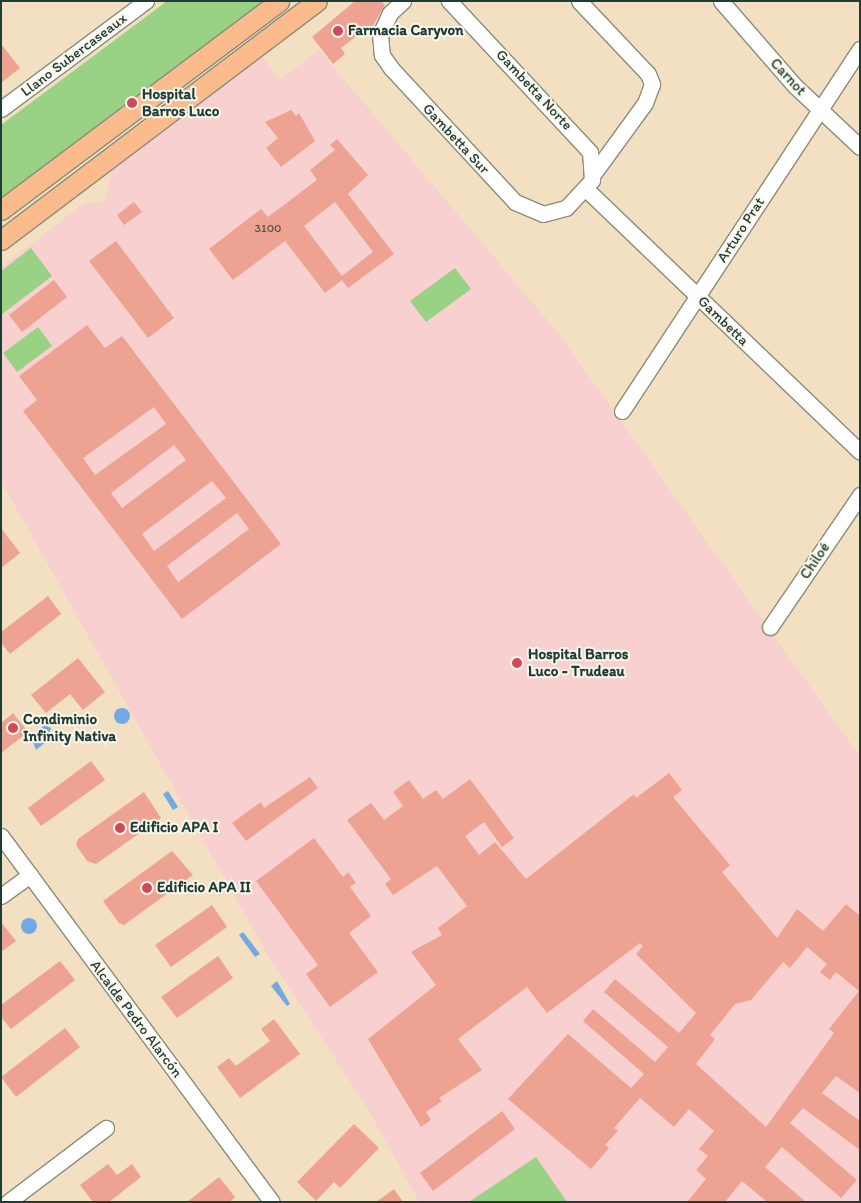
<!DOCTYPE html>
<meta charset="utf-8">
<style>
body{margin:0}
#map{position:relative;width:861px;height:1203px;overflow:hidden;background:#f3dfc2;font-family:Itim,sans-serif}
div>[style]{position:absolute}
.built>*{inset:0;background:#f7d0cf}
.green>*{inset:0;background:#99d284}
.water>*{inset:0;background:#73a9e1}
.round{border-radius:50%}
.building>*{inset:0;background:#eea392}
.roads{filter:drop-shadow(1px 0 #898e7b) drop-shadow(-1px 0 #898e7b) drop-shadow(0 1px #898e7b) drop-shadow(0 -1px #898e7b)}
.minor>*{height:15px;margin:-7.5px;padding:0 7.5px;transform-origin:7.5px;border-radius:7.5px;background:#fff}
.major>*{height:19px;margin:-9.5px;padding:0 9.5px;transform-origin:9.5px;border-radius:9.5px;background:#fbbb8d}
.dots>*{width:14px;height:14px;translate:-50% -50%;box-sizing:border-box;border:2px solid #fbf7ec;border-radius:50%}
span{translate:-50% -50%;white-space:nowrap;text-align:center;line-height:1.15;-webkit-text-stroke:4px #fbf7ec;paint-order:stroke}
.number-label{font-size:12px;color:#53564c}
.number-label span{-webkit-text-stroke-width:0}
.poi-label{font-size:15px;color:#1f3d34;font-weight:700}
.left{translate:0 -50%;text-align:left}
.street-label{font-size:15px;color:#1f3d34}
.frame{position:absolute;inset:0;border:2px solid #1f3d34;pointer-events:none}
</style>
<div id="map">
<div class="built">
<div style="clip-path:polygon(319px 50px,559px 334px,860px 757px,860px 1202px,419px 1202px,368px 1109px,269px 957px,1px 481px,1px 267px,85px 203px,105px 202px,113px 165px,262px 56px,279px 80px)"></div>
</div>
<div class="green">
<div style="clip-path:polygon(167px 1px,264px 1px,1px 201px,1px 125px)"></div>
<div style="clip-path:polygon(31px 248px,52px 276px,1px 315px,1px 271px)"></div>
<div style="clip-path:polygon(455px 268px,471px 289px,426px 322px,410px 301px)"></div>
<div style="clip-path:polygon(38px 327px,52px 346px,17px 372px,3px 353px)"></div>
<div style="clip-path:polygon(536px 1157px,567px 1202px,469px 1202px)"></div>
</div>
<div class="water">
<div class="round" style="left:114px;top:708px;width:16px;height:16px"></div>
<div style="clip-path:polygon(44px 724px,51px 728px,47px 741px,36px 750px,33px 742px)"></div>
<div style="clip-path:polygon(168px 791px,178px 807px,173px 810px,163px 794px)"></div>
<div class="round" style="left:21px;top:918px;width:16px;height:16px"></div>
<div style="clip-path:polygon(243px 932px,260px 954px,255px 957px,239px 935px)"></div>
<div style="clip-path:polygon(277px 981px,290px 1004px,287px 1006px,271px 986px)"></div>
</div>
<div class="building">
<div style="clip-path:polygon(355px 1px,381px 1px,385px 5px,371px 29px,369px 26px,341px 48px,345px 54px,333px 64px,312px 37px)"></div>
<div style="clip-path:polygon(1px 44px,20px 68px,1px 83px)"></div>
<div style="clip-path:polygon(291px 110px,296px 116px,299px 113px,315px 141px,281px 167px,266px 148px,278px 138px,265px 122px)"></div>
<div style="clip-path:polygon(evenodd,337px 139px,368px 175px,348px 194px,394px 254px,348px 288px,342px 280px,325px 293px,285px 241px,233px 280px,209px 249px,261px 209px,268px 217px,317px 180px,310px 170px,335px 150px,330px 145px,337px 139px,335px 202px,373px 252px,342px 276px,304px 226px,335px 202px)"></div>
<div style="clip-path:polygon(134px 202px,142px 212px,124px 225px,117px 215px)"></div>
<div style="clip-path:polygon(116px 241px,174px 318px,148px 338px,89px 261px)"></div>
<div style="clip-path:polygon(54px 280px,67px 297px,22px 332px,9px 315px)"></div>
<div style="clip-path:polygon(evenodd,87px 325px,105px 348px,122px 336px,281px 544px,182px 619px,23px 411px,37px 400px,19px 376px,87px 325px,154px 407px,166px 424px,95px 475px,83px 458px,154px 407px,87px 325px,174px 445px,186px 460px,122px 508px,111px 493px,174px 445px,87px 325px,212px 481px,226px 498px,154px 551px,142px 534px,212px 481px,87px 325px,237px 513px,249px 529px,178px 582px,167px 566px,237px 513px)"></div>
<div style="clip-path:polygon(1px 528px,20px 553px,1px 568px)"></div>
<div style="clip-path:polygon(48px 596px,61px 614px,10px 654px,1px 643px,1px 632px)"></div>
<div style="clip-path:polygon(78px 658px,105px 692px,83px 710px,70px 694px,46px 713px,31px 695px)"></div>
<div style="clip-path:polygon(13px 713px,28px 732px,1px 753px,1px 723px)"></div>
<div style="clip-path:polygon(91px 761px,105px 780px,41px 826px,28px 808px)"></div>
<div style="clip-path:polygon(evenodd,669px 773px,682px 790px,673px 797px,730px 865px,722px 872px,777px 938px,797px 909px,823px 931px,846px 904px,860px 916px,860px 1093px,836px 1076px,822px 1093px,860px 1121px,860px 1150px,803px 1108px,790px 1123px,857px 1180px,841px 1198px,782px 1147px,765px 1167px,806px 1202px,767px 1202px,742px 1181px,725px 1202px,687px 1202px,706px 1179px,696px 1170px,708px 1156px,699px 1149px,714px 1131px,689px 1109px,674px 1127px,640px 1098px,614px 1128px,618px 1131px,605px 1145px,609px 1148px,591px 1169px,508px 1099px,568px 1034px,631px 1088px,644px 1074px,583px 1021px,593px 1009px,655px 1062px,668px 1047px,604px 992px,615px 979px,679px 1033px,696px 1013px,636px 954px,643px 946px,640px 943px,547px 1013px,527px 987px,458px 1039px,482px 1070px,439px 1098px,442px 1101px,426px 1112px,431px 1120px,421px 1127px,368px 1039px,436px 985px,411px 952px,442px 935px,438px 928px,467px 906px,437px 866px,393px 895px,385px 884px,391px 879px,347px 820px,371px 803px,384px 820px,403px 806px,393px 792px,409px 780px,423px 799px,436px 790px,443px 799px,470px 779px,514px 838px,502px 847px,484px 822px,465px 836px,479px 855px,495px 842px,526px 879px,634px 794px,636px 798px,669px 773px,807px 947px,827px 964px,820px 972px,830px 980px,836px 972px,859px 991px,829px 1029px,834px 1033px,766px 1127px,696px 1064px,715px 1039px,710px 1035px,735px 1004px,751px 1000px,783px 962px,790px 968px,807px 947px)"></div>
<div style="clip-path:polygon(310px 777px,318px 788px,246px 841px,232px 823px,261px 802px,264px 808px)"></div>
<div style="clip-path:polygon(144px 792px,161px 818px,96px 864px,87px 861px,76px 845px,78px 839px)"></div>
<div style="clip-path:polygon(314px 838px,343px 877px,348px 872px,356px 883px,350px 887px,371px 916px,349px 933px,378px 972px,330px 1007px,306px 974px,318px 965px,256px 881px)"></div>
<div style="clip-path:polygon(172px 851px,193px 875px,124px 925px,119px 923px,103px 901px)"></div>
<div style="clip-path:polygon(212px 905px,227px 927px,171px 967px,155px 945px)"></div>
<div style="clip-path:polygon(1px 922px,16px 941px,1px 952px)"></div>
<div style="clip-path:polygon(218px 956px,233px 978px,177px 1018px,161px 997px)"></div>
<div style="clip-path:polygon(60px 961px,75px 980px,11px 1029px,1px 1017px,1px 1005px)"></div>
<div style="clip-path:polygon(274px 1019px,300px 1054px,240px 1098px,217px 1067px,229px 1058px,236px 1066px,270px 1041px,261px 1029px)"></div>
<div style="clip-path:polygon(65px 1028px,80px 1047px,16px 1097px,1px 1077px)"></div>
<div style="clip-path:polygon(502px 1111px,515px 1129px,433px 1191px,420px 1173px)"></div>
<div style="clip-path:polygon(354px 1124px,379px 1148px,340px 1188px,334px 1182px,316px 1201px,297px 1182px)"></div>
<div style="clip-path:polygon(108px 1164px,117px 1175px,132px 1164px,141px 1177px,109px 1202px,93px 1202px,80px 1185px)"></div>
<div style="clip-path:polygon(219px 1177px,235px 1197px,230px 1202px,187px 1202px)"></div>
<div style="clip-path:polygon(394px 1189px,403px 1202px,376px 1202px)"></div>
</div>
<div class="roads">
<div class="minor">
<div style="left:403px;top:1px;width:18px;rotate:137deg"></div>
<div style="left:390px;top:13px;width:23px;rotate:115deg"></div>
<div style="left:380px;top:34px;width:21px;rotate:85deg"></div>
<div style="left:382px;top:55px;width:16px;rotate:55deg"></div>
<div style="left:391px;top:68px;width:183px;rotate:47.2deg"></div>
<div style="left:515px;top:202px;width:30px;rotate:23deg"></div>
<div style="left:543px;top:214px;width:24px;rotate:-15deg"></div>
<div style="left:566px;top:208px;width:38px;rotate:-47deg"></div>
<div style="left:592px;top:180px;width:28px;rotate:-94deg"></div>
<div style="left:590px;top:152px;width:207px;rotate:-133deg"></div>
<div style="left:579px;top:1px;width:100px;rotate:46.6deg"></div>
<div style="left:648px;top:74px;width:11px;rotate:68deg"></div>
<div style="left:652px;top:84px;width:20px;rotate:110deg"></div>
<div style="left:645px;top:103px;width:87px;rotate:126.1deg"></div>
<div style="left:721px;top:1px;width:113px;rotate:49deg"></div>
<div style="left:795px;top:86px;width:89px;rotate:43.2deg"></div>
<div style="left:1px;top:109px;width:181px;rotate:-36.7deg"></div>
<div style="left:587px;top:190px;width:378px;rotate:43.8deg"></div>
<div style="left:622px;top:411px;width:433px;rotate:-56.7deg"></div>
<div style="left:770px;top:627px;width:160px;rotate:-55.7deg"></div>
<div style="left:1px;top:836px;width:455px;rotate:53.5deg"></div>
<div style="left:1px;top:896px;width:36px;rotate:-36deg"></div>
<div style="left:8px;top:1202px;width:123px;rotate:-37.1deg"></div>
</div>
<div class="major">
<div style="left:1px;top:210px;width:348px;rotate:-36.9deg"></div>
<div style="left:1px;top:240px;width:396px;rotate:-37.1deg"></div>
</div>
</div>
<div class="dots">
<div style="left:338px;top:31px;background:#d1495b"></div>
<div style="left:132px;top:103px;background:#d1495b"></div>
<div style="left:517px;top:663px;background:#d1495b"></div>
<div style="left:13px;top:728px;background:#d1495b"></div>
<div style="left:120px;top:828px;background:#d1495b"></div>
<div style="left:147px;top:888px;background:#d1495b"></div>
</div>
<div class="number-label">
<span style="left:268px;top:229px">3100</span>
</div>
<div class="poi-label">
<span class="left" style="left:348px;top:31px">Farmacia Caryvon</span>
<span class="left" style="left:142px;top:103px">Hospital<br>Barros Luco</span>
<span class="left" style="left:528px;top:663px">Hospital Barros<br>Luco - Trudeau</span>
<span class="left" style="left:23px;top:728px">Condiminio<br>Infinity Nativa</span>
<span class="left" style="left:130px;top:828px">Edificio APA I</span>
<span class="left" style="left:157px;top:888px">Edificio APA II</span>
</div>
<div class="street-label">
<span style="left:74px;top:55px;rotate:-37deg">Llano Subercaseaux</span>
<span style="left:788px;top:77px;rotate:47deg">Carnot</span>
<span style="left:534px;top:90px;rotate:47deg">Gambetta Norte</span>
<span style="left:456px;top:139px;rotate:47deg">Gambetta Sur</span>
<span style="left:741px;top:230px;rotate:-57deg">Arturo Prat</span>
<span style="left:723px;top:321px;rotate:44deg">Gambetta</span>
<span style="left:815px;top:561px;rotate:-56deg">Chiloé</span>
<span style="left:136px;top:1019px;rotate:53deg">Alcalde Pedro Alarcón</span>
</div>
<div class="frame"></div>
</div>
